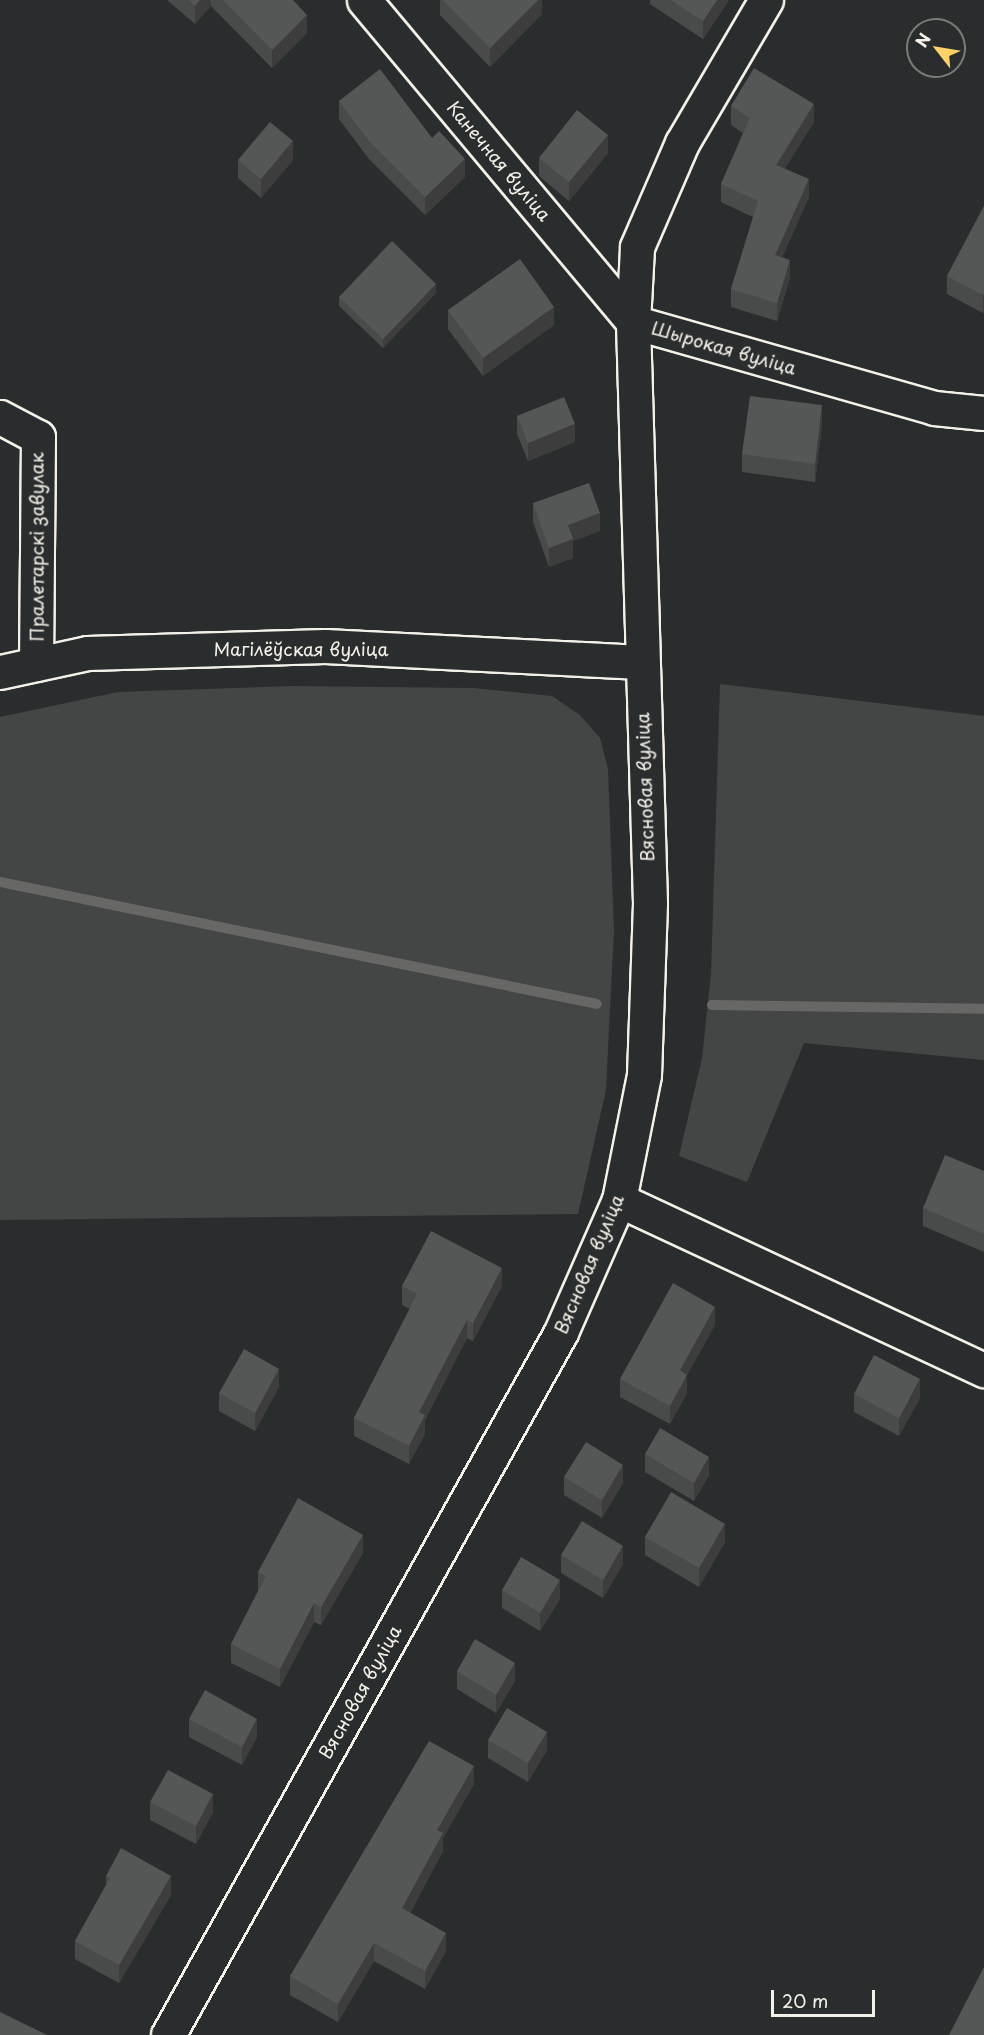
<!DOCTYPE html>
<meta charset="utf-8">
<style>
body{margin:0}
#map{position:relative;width:984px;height:2035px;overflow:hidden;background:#2a2d2e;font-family:"Playpen Sans",sans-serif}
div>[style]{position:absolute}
.green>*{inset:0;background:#444645}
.stream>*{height:10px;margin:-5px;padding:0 5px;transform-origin:5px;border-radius:5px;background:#676866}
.roads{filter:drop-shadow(2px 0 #f4f1e8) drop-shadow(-2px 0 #f4f1e8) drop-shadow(0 2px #f4f1e8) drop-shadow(0 -2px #f4f1e8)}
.minor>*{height:33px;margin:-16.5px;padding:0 16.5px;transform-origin:16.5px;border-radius:16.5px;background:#2a2d2e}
.wall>*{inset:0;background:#494b4a}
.shaded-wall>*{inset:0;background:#3c3d3c}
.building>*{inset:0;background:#555756}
span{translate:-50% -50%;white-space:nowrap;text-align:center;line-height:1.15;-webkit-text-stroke:4.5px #2a2d2e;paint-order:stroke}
.street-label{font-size:18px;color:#f4f1e8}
.north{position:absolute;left:906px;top:18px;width:60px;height:60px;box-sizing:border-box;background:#2a2d2e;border:2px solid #7b7b78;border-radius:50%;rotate:301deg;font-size:16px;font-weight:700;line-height:24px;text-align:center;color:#f4f1e8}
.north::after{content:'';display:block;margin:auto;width:21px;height:27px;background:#ffd166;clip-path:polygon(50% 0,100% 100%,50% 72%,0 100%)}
.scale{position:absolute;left:771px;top:1990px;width:104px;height:27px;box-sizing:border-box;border:3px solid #f4f1e8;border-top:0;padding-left:8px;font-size:18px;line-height:21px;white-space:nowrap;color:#f4f1e8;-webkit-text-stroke:4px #2a2d2e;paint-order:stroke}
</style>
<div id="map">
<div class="green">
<div style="clip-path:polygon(720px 684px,984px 716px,984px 1060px,804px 1043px,747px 1182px,679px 1156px,702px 1058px,711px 974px)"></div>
<div style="clip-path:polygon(292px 686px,473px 688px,552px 696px,580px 715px,600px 738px,608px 769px,614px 931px,609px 1028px,606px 1090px,578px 1214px,0 1220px,0 717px,118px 692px)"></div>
</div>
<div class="stream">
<div style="left:0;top:882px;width:609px;rotate:11.55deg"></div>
<div style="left:712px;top:1005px;width:272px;rotate:0.8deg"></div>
</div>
<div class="roads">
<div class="minor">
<div style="left:364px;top:0;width:420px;rotate:50.1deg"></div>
<div style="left:633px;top:322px;width:313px;rotate:15.9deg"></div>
<div style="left:934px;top:408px;width:50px;rotate:5.7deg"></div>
<div style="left:0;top:417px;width:43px;rotate:27.8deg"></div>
<div style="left:38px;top:437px;width:227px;rotate:90.5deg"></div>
<div style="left:0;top:672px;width:89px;rotate:-12.3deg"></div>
<div style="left:87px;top:653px;width:238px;rotate:-1.7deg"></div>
<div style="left:325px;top:646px;width:316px;rotate:2.9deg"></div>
<div style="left:619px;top:1200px;width:403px;rotate:25deg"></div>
<div style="left:168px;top:2035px;width:805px;rotate:-60.79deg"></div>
<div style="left:561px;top:1332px;width:144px;rotate:-66.3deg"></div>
<div style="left:619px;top:1200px;width:127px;rotate:-78.7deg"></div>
<div style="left:644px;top:1075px;width:172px;rotate:-88deg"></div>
<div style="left:650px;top:903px;width:581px;rotate:-91.68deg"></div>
<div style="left:633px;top:322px;width:75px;rotate:-86.9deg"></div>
<div style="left:637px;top:247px;width:113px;rotate:-66.6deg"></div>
<div style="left:682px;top:143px;width:166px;rotate:-59.6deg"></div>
</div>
</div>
<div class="wall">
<div style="clip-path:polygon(167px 0,293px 0,307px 33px,272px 68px,211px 6px,195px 24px)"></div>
<div style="clip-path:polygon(440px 0,542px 0,542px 14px,490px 67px,440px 15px)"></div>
<div style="clip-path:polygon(650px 0,729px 0,703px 39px,650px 4px)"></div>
<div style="clip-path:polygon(339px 101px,432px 138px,465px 177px,425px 215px,369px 159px,339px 119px)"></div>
<div style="clip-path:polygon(731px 106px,814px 122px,785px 168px,809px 197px,782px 257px,790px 278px,777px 321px,731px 307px,731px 289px,753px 217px,721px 202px,721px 184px,743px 133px,731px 125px)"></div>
<div style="clip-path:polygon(608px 153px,569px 201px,539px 176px,539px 158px)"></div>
<div style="clip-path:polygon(238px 160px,293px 160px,261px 198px,238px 178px)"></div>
<div style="clip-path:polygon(984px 206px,984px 312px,983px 313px,947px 294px,947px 276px)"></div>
<div style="clip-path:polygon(436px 293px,383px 348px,339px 306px,339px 297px)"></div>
<div style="clip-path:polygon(448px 310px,554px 325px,483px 376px,448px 329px)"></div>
<div style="clip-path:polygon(517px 416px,575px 442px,528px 461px,517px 434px)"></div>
<div style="clip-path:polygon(822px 424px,815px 482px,742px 472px,742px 454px)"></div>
<div style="clip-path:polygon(533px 503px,600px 531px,573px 541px,573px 558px,549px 567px,533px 522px)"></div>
<div style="clip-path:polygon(984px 1171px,984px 1252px,923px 1226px,923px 1208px)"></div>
<div style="clip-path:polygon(402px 1286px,502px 1286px,473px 1341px,467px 1338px,425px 1420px,425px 1434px,409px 1464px,354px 1436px,354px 1418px,410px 1309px,402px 1305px)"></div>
<div style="clip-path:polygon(715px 1325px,687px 1375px,687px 1393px,670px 1424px,620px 1397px,620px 1379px)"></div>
<div style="clip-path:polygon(279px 1387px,255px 1431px,219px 1411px,219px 1393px)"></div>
<div style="clip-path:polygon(854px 1394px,920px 1398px,899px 1436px,854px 1412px)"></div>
<div style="clip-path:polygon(645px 1454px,709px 1475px,694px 1501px,645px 1472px)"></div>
<div style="clip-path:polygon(564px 1477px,623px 1483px,602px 1518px,564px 1495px)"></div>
<div style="clip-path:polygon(645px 1537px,725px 1542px,699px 1587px,645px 1555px)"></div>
<div style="clip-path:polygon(363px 1553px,321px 1625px,314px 1622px,280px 1687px,231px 1663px,231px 1644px,258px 1591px,258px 1572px)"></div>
<div style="clip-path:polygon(561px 1555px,623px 1564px,603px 1598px,561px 1573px)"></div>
<div style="clip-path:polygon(502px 1590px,560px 1599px,540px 1631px,502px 1608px)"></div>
<div style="clip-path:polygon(457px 1671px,515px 1681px,496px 1713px,457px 1689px)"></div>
<div style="clip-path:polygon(189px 1719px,257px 1737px,242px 1765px,189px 1737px)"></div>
<div style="clip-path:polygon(488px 1740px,547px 1750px,528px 1782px,488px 1758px)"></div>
<div style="clip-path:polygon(474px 1784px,443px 1838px,443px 1851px,410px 1913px,446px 1951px,425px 1989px,374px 1961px,338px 2022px,290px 1995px,290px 1976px)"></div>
<div style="clip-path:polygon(150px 1802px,213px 1812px,196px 1844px,150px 1820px)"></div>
<div style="clip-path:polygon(106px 1876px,171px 1895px,119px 1983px,75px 1959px,75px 1941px,106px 1885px)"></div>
</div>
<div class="shaded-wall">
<div style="clip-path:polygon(200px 0,211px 0,211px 6px,195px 24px,195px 6px)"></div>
<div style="clip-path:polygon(538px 0,542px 0,542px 14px,490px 67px,490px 48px)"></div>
<div style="clip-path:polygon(717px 0,729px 0,703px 39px,703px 21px)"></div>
<div style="clip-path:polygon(307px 15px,307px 33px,272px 68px,272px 50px)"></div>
<div style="clip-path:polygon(814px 104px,814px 122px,776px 183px,776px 165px)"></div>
<div style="clip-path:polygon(608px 135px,608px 153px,569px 201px,569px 182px)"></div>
<div style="clip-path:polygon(293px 141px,293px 160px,261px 198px,261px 179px)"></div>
<div style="clip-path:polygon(465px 159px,465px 177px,425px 215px,425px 197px)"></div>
<div style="clip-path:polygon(809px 179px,809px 197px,775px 274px,775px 255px)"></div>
<div style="clip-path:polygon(790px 260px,790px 278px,777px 321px,777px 303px)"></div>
<div style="clip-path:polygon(436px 284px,436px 293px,383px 348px,383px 339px)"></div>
<div style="clip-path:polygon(984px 294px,984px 312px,983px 313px,983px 295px)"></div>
<div style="clip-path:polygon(554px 307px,554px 325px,483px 376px,483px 358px)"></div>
<div style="clip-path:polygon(822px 405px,822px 424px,815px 482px,815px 464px)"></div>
<div style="clip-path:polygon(575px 424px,575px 442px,528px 461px,528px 443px)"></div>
<div style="clip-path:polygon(600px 513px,600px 531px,573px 541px,573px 558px,549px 567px,549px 548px,568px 525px)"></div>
<div style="clip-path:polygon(502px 1268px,502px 1286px,473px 1341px,473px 1323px)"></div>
<div style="clip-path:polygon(715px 1307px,715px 1325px,687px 1375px,687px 1393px,670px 1424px,670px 1406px,680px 1370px)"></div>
<div style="clip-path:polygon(467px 1320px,467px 1338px,425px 1420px,425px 1434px,409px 1464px,409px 1446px,419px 1412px)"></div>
<div style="clip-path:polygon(279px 1369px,279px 1387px,255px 1431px,255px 1413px)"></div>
<div style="clip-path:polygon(920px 1379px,920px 1398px,899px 1436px,899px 1418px)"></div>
<div style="clip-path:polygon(709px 1457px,709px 1475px,694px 1501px,694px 1483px)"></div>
<div style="clip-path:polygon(623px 1465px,623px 1483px,602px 1518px,602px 1500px)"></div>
<div style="clip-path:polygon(725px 1524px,725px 1542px,699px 1587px,699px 1568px)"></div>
<div style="clip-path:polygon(363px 1535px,363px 1553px,321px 1625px,321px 1607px)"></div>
<div style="clip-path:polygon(623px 1546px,623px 1564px,603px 1598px,603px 1580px)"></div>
<div style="clip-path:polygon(560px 1580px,560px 1599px,540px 1631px,540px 1613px)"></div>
<div style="clip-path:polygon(314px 1603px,314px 1622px,280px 1687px,280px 1669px)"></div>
<div style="clip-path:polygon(515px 1663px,515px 1681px,496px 1713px,496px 1695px)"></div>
<div style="clip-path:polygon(257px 1719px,257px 1737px,242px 1765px,242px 1747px)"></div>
<div style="clip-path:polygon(547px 1732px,547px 1750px,528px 1782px,528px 1763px)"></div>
<div style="clip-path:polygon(474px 1766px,474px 1784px,443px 1838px,443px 1851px,402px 1927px,402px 1908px,437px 1830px)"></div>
<div style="clip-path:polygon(213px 1794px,213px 1812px,196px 1844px,196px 1826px)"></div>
<div style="clip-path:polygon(171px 1876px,171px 1895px,119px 1983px,119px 1965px)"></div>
<div style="clip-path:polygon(446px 1933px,446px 1951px,425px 1989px,425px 1971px)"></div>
<div style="clip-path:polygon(374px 1943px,374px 1961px,338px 2022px,338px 2004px)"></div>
</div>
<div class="building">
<div style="clip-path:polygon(189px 0,200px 0,195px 6px)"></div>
<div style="clip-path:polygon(223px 0,293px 0,307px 15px,272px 50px)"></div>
<div style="clip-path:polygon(443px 0,538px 0,490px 48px)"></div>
<div style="clip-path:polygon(671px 0,717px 0,703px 21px)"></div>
<div style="clip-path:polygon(754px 68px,814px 104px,776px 165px,809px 179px,775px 255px,790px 260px,777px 303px,731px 289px,758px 201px,721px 184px,750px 118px,731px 106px)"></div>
<div style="clip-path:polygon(380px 69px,432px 138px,439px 131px,465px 159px,425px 197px,369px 141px,339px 101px)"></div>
<div style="clip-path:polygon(577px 110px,608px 135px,569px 182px,539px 158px)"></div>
<div style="clip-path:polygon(270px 122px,293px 141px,261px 179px,238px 160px)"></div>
<div style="clip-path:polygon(984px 206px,984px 294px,983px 295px,947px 276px)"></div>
<div style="clip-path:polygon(392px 241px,436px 284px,383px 339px,339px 297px)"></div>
<div style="clip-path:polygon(520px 259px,554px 307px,483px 358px,448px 310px)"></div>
<div style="clip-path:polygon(750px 396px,822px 405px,815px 464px,742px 454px)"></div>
<div style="clip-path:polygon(564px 397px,575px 424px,528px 443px,517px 416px)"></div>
<div style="clip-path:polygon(589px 483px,600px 513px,568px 525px,573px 539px,549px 548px,533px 503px)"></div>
<div style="clip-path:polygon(945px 1155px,984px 1171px,984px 1234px,923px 1208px)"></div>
<div style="clip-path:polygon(431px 1231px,502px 1268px,473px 1323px,467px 1320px,419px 1412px,425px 1415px,409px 1446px,354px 1418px,417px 1294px,402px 1286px)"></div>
<div style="clip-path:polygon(673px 1283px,715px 1307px,680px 1370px,687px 1375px,670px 1406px,620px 1379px)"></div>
<div style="clip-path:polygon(244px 1349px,279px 1369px,255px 1413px,219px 1393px)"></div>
<div style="clip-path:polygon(874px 1355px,920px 1379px,899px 1418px,854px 1394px)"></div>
<div style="clip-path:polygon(660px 1428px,709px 1457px,694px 1483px,645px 1454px)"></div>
<div style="clip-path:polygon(586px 1442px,623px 1465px,602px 1500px,564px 1477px)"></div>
<div style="clip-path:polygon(671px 1492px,725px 1524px,699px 1568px,645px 1537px)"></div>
<div style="clip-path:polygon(298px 1498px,363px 1535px,321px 1607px,314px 1603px,280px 1669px,231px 1644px,266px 1576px,258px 1572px)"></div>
<div style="clip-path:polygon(582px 1521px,623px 1546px,603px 1580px,561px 1555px)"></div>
<div style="clip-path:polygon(521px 1557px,560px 1580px,540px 1613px,502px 1590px)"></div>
<div style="clip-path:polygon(475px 1639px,515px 1663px,496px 1695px,457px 1671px)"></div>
<div style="clip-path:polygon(205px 1690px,257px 1719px,242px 1747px,189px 1719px)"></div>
<div style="clip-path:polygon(507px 1708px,547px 1732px,528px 1763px,488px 1740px)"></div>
<div style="clip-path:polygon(429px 1741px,474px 1766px,437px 1830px,443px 1833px,402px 1908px,446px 1933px,425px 1971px,374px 1943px,338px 2004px,290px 1976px)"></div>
<div style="clip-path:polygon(168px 1770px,213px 1794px,196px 1826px,150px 1802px)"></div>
<div style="clip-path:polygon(121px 1848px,171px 1876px,119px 1965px,75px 1941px,110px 1878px,106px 1876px)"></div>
<div style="clip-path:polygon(984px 1967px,984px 2035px,949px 2035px)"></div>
<div style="clip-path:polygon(0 2012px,47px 2035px,0 2035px)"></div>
</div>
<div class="street-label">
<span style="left:499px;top:161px;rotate:50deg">Канечная вуліца</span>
<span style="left:724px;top:348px;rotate:16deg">Шырокая вуліца</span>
<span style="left:37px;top:547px;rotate:-90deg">Пралетарскі завулак</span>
<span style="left:301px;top:649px">Магілёўская вуліца</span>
<span style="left:645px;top:787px;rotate:-92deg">Вясновая вуліца</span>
<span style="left:589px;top:1264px;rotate:-67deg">Вясновая вуліца</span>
<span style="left:360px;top:1692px;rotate:-61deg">Вясновая вуліца</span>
</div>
<div class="north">N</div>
<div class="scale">20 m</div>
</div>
